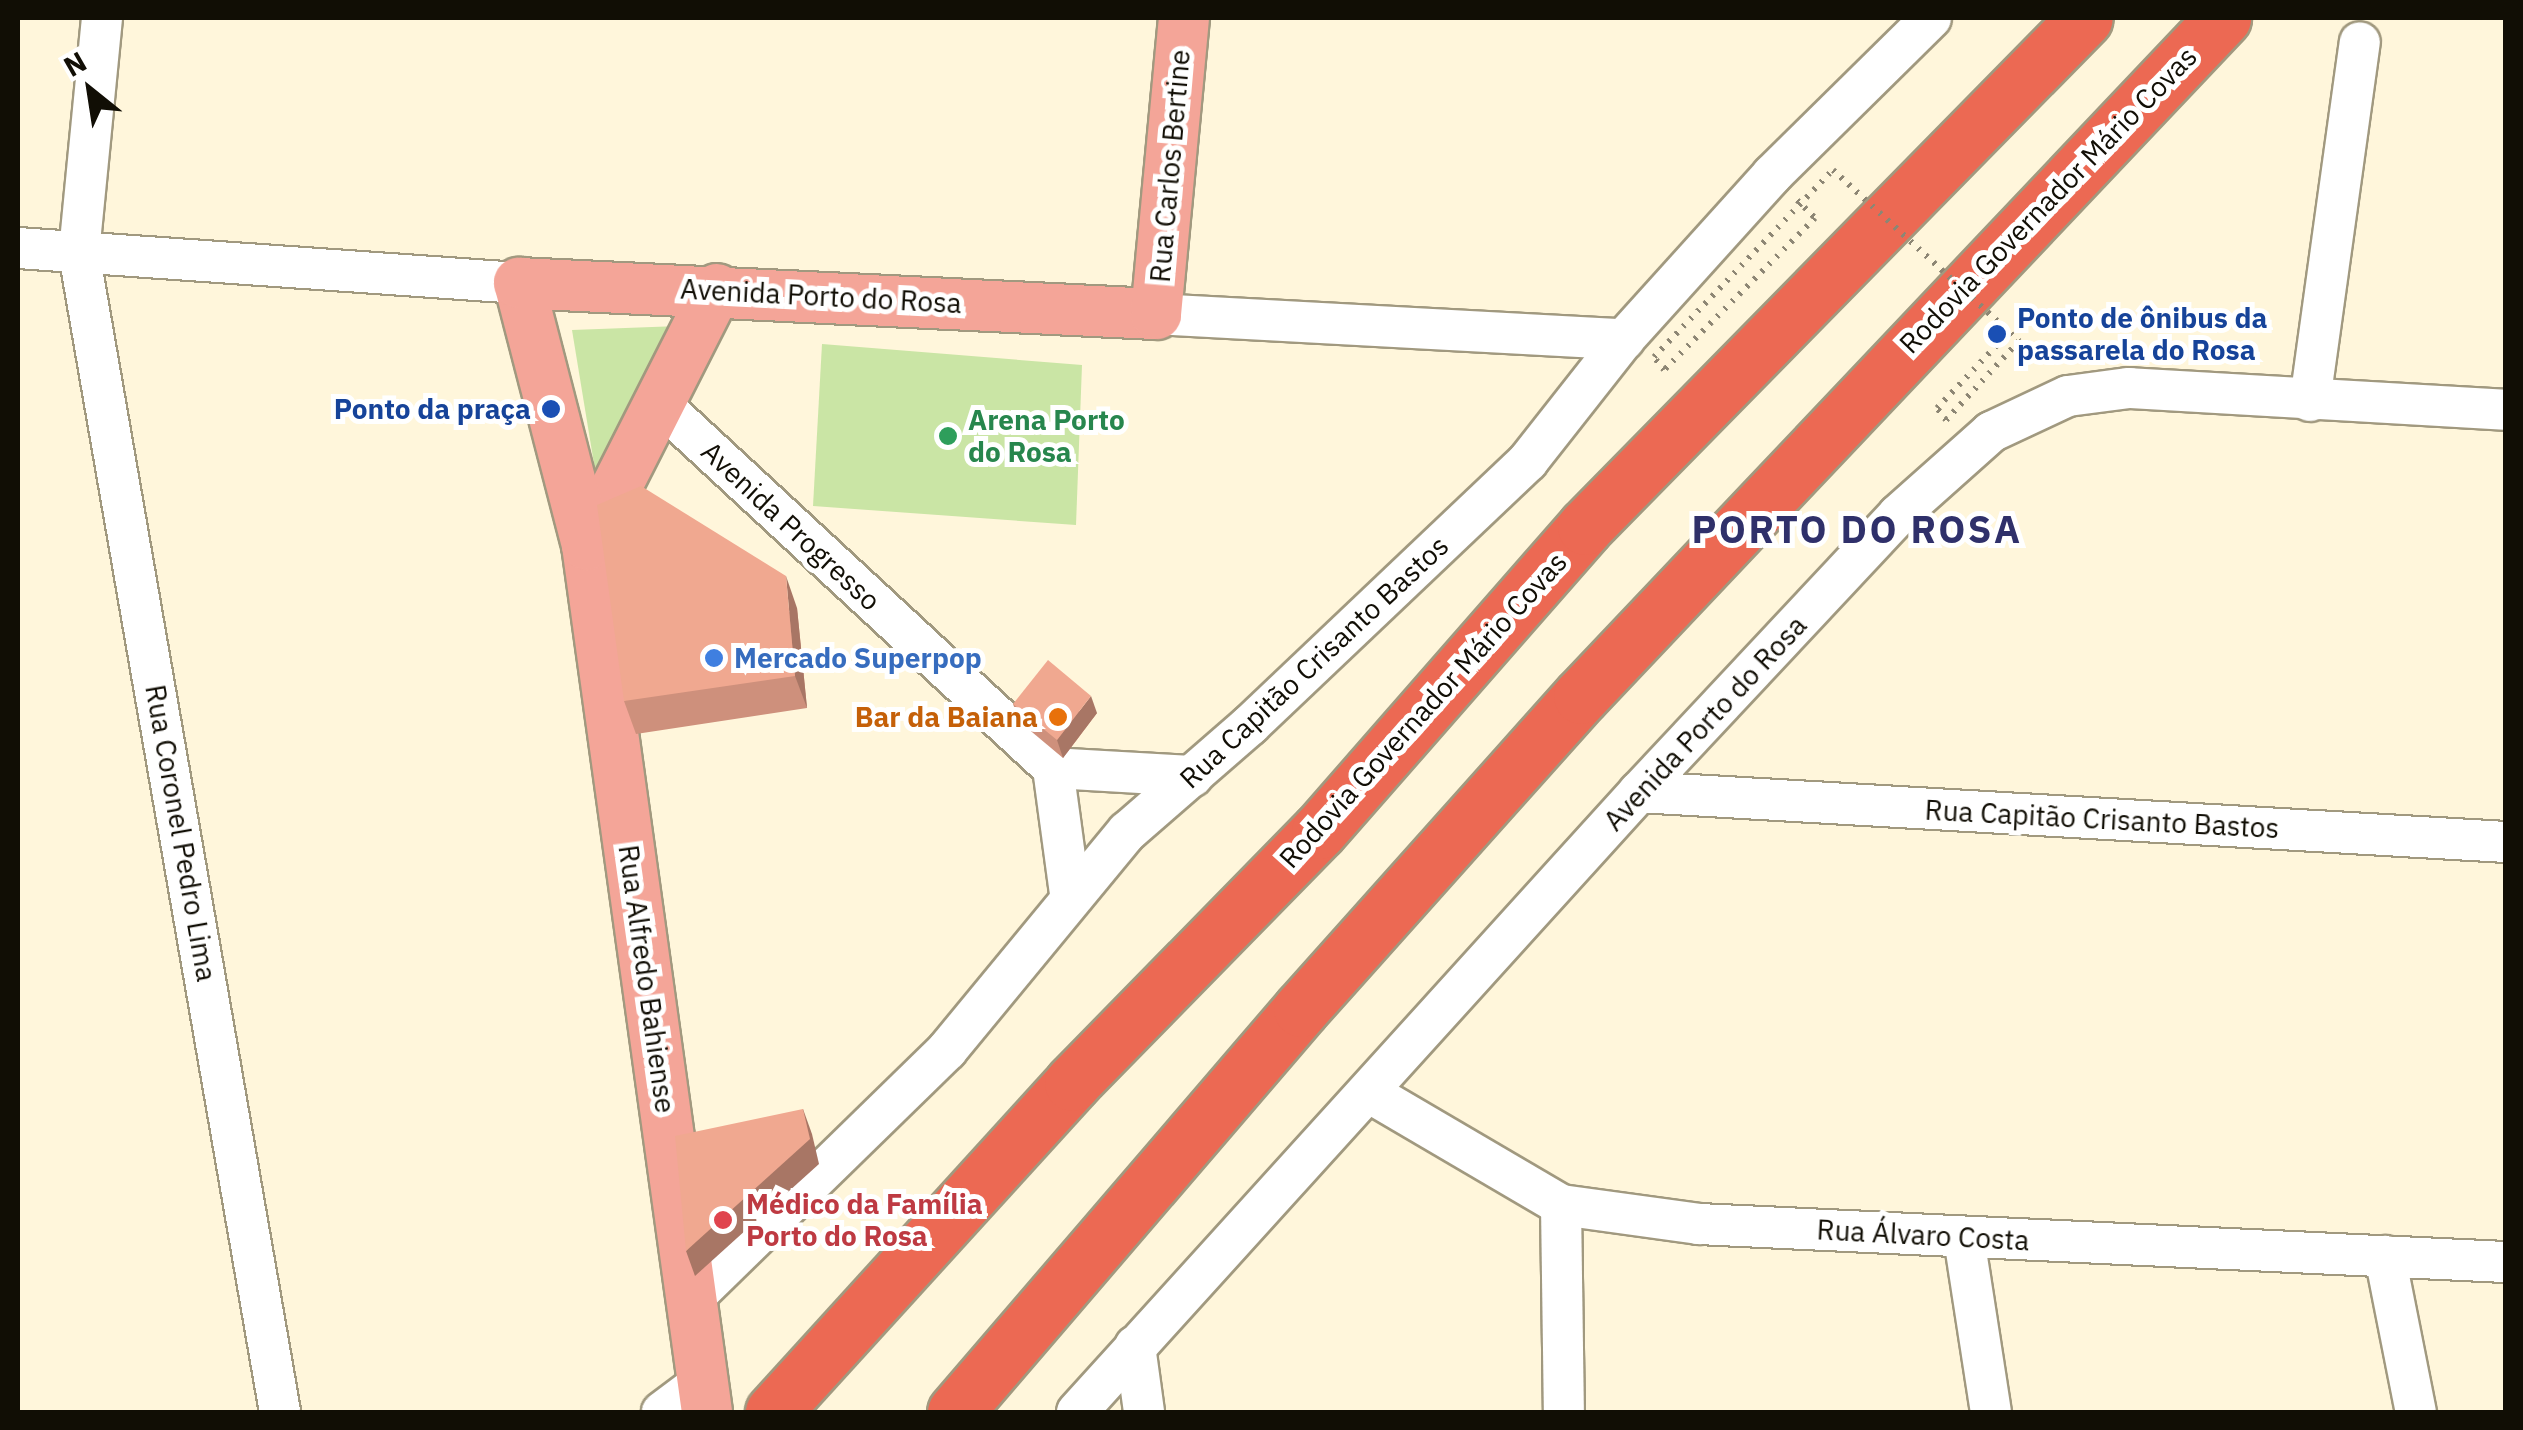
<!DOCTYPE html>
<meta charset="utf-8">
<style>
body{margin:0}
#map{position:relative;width:2523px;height:1430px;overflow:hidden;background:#fff6db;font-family:"IBM Plex Sans",sans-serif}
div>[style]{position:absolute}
.green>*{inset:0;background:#cae5a5}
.path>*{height:6px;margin-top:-3px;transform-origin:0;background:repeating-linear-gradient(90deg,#8d8674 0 2.5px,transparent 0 10.5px)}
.roads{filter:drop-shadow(2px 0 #a1997f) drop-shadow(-2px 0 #a1997f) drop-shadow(0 2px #a1997f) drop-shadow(0 -2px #a1997f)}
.minor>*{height:40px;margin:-20px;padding:0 20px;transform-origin:20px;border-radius:20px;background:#fff}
.major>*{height:50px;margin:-25px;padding:0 25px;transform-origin:25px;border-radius:25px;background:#f4a598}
.highway>*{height:55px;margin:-27.5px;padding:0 27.5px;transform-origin:27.5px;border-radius:27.5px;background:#ec6953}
.path-bridge>*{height:6px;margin-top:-3px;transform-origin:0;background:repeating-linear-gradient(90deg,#8d8674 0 2.5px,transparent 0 10.5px)}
.wall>*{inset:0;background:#ce907c}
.shaded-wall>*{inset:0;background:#a87665}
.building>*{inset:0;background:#f0a890}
.dots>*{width:28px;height:28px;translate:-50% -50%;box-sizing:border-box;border:5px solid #fff;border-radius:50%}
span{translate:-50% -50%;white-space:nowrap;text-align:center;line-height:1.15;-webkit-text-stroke:10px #fff;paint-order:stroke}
.street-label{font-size:28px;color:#110e05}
.transit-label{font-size:28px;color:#164399;font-weight:700}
.left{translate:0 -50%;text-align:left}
.right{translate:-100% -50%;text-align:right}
.leisure-label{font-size:28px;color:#27864d;font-weight:700}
.shop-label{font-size:28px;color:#366cbe;font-weight:700}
.food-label{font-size:28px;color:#c56008;font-weight:700}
.health-label{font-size:28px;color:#be3a42;font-weight:700}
.district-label{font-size:38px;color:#2f306a;font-weight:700;letter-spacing:2.5px}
.frame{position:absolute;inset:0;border:20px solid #110e05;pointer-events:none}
.north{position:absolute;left:40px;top:40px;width:100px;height:100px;-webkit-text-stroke:8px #fff;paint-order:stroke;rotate:330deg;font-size:28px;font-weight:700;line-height:40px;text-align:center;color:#110e05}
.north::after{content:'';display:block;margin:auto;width:35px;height:45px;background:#110e05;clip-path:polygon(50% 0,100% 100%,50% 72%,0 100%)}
</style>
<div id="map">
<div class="green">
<div style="clip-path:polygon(679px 326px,596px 476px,572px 330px)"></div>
<div style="clip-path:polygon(822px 344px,1082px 365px,1076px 525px,813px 506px)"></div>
</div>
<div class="path">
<div style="left:1797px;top:200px;width:25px;rotate:45deg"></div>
</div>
<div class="roads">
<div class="minor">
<div style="left:102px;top:18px;width:236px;rotate:95.6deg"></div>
<div style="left:79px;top:253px;width:1176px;rotate:80.16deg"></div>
<div style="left:18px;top:248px;width:502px;rotate:4deg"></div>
<div style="left:1156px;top:314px;width:469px;rotate:3.1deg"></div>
<div style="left:2310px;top:401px;width:362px;rotate:-82.1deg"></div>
<div style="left:661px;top:405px;width:534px;rotate:42.8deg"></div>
<div style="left:1053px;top:768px;width:127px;rotate:82.3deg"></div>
<div style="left:1053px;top:768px;width:140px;rotate:3.3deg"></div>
<div style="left:1639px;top:792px;width:868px;rotate:3.3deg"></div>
<div style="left:1372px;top:1094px;width:219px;rotate:30.4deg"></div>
<div style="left:1561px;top:1205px;width:139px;rotate:7.8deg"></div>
<div style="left:1699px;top:1224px;width:808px;rotate:2.7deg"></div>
<div style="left:1561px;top:1205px;width:207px;rotate:89.2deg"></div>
<div style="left:1964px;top:1238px;width:176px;rotate:81.2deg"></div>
<div style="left:2385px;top:1256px;width:159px;rotate:78.8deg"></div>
<div style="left:691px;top:1300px;width:358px;rotate:-44.3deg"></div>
<div style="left:947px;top:1050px;width:283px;rotate:-50.5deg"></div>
<div style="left:1127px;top:832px;width:163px;rotate:-41deg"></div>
<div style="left:1250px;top:725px;width:383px;rotate:-43.5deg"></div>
<div style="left:1528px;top:461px;width:155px;rotate:-51.8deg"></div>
<div style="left:1624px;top:339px;width:221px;rotate:-47.9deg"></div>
<div style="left:1772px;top:175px;width:223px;rotate:-44.6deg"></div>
<div style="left:1135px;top:1346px;width:67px;rotate:82.2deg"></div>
<div style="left:662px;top:1412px;width:50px;rotate:-36.9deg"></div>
<div style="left:1077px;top:1412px;width:837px;rotate:-47.81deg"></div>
<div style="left:1639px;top:792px;width:379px;rotate:-46.9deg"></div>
<div style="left:1898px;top:515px;width:125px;rotate:-41.7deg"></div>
<div style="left:1991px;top:432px;width:85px;rotate:-25.1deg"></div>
<div style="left:2068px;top:396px;width:62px;rotate:-7.5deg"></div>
<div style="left:2129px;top:388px;width:378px;rotate:3.3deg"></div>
</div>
<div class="major">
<div style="left:587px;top:545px;width:287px;rotate:-63.1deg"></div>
<div style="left:707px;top:1412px;width:875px;rotate:-97.88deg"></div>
<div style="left:587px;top:545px;width:271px;rotate:-104.5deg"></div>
<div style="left:519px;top:283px;width:638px;rotate:2.79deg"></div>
<div style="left:1156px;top:314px;width:297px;rotate:-84.6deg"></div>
</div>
<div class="highway">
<div style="left:773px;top:1412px;width:445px;rotate:-47.7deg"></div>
<div style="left:1072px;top:1083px;width:353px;rotate:-45.6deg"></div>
<div style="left:1319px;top:831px;width:404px;rotate:-48.8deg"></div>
<div style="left:1585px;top:527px;width:713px;rotate:-45.51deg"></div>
<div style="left:955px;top:1412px;width:531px;rotate:-49.35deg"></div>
<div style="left:1301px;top:1009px;width:420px;rotate:-48.2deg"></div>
<div style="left:1581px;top:696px;width:934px;rotate:-46.56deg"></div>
</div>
</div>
<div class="path-bridge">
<div style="left:1815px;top:218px;width:214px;rotate:134.8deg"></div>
<div style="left:1664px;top:370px;width:16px;rotate:-128deg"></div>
<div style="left:1654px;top:357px;width:259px;rotate:-46.3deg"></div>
<div style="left:1833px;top:170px;width:253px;rotate:42.6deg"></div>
<div style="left:2019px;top:341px;width:108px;rotate:132.7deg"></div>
<div style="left:1946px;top:420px;width:15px;rotate:-127deg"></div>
<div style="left:1937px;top:408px;width:90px;rotate:-46.4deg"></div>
</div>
<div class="wall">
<div style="clip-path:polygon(797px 608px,807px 708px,636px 734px,624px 701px)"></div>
<div style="clip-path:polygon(1013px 704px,1097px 713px,1063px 758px,1020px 722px)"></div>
</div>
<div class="shaded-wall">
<div style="clip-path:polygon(786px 576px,797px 608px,807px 708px,795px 676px)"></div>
<div style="clip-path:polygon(1091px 696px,1097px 713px,1063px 758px,1057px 740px)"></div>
<div style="clip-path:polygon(803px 1109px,812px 1134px,819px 1164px,695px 1276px,686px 1251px)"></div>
</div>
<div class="building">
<div style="clip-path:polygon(641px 486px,786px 576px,795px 676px,624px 701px,597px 505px)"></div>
<div style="clip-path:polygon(1048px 660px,1091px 696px,1057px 740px,1013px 704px)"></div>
<div style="clip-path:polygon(803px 1109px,810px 1139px,686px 1251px,675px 1136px)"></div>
</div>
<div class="dots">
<div style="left:1997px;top:334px;background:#1a4fb4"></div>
<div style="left:551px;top:409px;background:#1a4fb4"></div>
<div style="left:948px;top:436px;background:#2e9e5b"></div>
<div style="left:714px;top:658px;background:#3f7fe0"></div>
<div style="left:1058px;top:717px;background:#e8710a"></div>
<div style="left:723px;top:1220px;background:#e0444e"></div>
</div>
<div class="street-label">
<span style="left:1170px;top:166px;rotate:-85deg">Rua Carlos Bertine</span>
<span style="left:2048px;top:200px;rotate:-46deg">Rodovia Governador Mário Covas</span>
<span style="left:821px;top:296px;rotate:3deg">Avenida Porto do Rosa</span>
<span style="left:791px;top:526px;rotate:43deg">Avenida Progresso</span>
<span style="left:1314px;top:662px;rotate:-43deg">Rua Capitão Crisanto Bastos</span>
<span style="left:1423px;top:710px;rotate:-48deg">Rodovia Governador Mário Covas</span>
<span style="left:1705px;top:723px;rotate:-47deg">Avenida Porto do Rosa</span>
<span style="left:2102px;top:819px;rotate:3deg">Rua Capitão Crisanto Bastos</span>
<span style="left:181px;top:833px;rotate:80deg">Rua Coronel Pedro Lima</span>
<span style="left:647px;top:979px;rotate:82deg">Rua Alfredo Bahiense</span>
<span style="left:1923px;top:1235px;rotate:3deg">Rua Álvaro Costa</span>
</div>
<div class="transit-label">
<span class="left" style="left:2017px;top:334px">Ponto de ônibus da<br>passarela do Rosa</span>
<span class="right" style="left:531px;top:409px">Ponto da praça</span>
</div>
<div class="leisure-label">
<span class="left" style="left:968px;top:436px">Arena Porto<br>do Rosa</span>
</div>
<div class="shop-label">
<span class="left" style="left:734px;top:658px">Mercado Superpop</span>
</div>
<div class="food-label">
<span class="right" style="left:1038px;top:717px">Bar da Baiana</span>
</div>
<div class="health-label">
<span class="left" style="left:746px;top:1220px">Médico da Família<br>Porto do Rosa</span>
</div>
<div class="district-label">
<span style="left:1857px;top:529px">PORTO DO ROSA</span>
</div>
<div class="frame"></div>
<div class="north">N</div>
</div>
